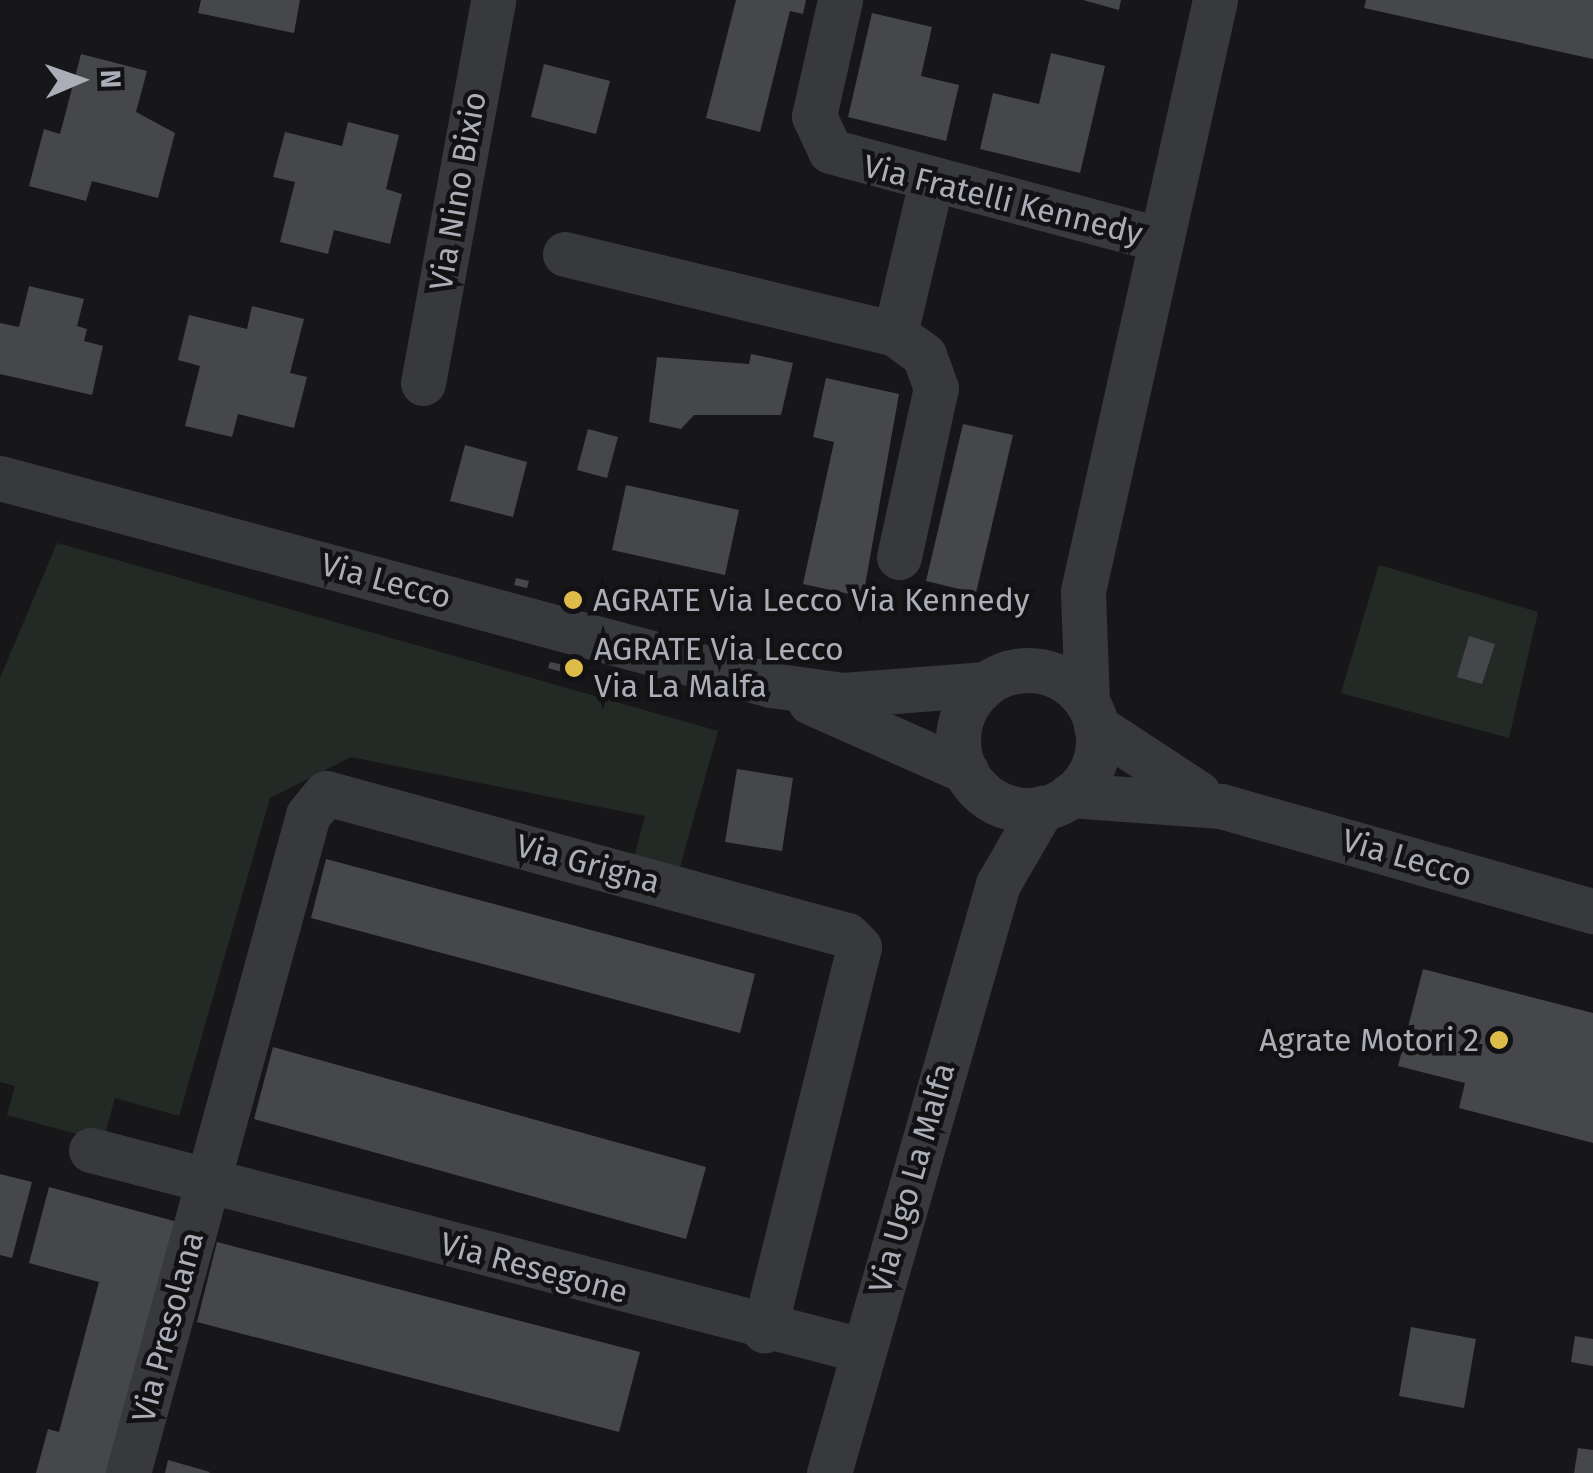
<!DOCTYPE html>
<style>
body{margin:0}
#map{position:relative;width:1593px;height:1473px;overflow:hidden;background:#171719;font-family:"Fira Sans",sans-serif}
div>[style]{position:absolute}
.green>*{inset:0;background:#232a25}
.building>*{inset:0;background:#46474b}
.minor>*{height:45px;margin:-22.5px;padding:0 22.5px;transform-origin:22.5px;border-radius:22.5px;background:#38393d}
.minor>.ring{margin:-22.5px;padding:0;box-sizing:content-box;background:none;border:45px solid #38393d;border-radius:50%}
.dots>*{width:28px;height:28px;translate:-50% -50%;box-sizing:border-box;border:5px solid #121214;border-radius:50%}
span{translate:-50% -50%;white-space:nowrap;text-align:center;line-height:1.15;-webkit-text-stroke:9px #121214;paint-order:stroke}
.street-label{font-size:32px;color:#abadb7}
.poi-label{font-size:32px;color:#abadb7}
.left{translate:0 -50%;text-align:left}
.right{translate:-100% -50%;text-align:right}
.north{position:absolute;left:30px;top:30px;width:100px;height:100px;-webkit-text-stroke:8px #121214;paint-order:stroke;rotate:88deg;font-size:28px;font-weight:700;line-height:40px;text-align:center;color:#abadb7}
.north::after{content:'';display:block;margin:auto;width:35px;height:45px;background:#abadb7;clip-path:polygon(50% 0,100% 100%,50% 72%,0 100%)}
</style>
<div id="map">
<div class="green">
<div style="clip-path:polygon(57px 543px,718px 731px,680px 867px,634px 858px,645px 816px,351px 757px,270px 798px,179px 1116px,115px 1098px,103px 1141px,7px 1115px,15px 1086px,0 1082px,0 678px)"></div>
<div style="clip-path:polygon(1379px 565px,1538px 612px,1509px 738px,1341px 693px)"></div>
</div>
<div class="building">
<div style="clip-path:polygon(201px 0,300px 0,294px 33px,198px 13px)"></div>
<div style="clip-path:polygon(736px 0,806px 0,803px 14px,790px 11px,760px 132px,706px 118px)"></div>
<div style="clip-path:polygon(1083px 0,1121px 0,1119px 10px)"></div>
<div style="clip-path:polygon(1366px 0,1593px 0,1593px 59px,1364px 8px)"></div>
<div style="clip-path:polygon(872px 13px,932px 27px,921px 76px,959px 85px,946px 141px,848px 117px)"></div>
<div style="clip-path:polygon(1051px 53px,1105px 66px,1080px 173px,980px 149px,993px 93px,1039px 104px)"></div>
<div style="clip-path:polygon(81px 54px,147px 71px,136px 112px,175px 133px,158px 198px,92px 181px,86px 201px,29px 186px,44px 129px,60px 134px)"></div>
<div style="clip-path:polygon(544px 64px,610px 81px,596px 134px,531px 117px)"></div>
<div style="clip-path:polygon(348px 122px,399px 135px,386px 189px,402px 194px,390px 244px,334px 230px,328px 254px,280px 242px,295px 182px,273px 177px,285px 132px,342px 146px)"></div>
<div style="clip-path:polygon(29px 286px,84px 299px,77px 326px,87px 329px,84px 341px,103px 346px,92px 395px,0 374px,0 323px,19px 327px)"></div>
<div style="clip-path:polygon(252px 306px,304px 319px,290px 373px,307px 377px,294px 428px,238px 414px,232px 437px,185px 426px,200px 366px,178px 360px,189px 315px,247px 329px)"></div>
<div style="clip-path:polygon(751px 354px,793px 363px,781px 415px,694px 415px,681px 429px,649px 422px,657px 357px,749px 364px)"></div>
<div style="clip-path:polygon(826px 378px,899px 394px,863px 597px,803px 584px,834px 442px,813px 437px)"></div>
<div style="clip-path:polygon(963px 424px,1013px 435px,976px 593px,926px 581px)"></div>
<div style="clip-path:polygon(588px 429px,618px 437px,607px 478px,577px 470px)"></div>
<div style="clip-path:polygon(465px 445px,527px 462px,513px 517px,450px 501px)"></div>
<div style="clip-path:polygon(626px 485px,739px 510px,725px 575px,612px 550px)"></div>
<div style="clip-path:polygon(516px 578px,529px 581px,527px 588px,514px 585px)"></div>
<div style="clip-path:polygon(1469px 636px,1495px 644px,1482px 684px,1457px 677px)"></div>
<div style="clip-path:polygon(550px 662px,564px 665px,562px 672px,548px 668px)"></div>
<div style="clip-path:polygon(737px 769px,793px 778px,782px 851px,725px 842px)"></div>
<div style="clip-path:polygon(326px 859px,755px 974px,740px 1033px,311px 918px)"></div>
<div style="clip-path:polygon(1423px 969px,1593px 1013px,1593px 1143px,1459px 1108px,1465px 1083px,1398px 1066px)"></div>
<div style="clip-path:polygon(273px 1047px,706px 1167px,686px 1239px,254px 1119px)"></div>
<div style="clip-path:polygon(0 1174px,32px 1182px,12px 1258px,0 1255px)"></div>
<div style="clip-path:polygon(49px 1187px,185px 1224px,118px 1473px,36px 1473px,48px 1429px,59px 1432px,99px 1282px,29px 1263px)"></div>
<div style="clip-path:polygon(217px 1242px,640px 1352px,619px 1432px,197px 1322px)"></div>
<div style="clip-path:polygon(1411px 1327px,1476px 1339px,1464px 1408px,1399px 1396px)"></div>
<div style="clip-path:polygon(1575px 1336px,1593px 1339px,1593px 1366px,1571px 1362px)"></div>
<div style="clip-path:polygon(1578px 1448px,1593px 1450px,1593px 1473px,1574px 1473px)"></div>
<div style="clip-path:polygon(168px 1460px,210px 1472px,209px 1473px,165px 1473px)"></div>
</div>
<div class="minor">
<div style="left:840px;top:0;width:119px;rotate:102.6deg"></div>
<div style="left:814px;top:116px;width:38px;rotate:65deg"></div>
<div style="left:830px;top:151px;width:340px;rotate:15deg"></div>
<div style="left:565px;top:254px;width:340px;rotate:13.6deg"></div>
<div style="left:423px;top:383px;width:389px;rotate:-79.6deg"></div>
<div style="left:0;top:478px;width:798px;rotate:15.03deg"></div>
<div style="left:771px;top:685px;width:73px;rotate:7.9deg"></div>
<div style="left:843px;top:695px;width:143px;rotate:-4.4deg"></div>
<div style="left:899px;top:557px;width:173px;rotate:-77.7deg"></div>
<div style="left:936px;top:388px;width:35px;rotate:-110deg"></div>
<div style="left:924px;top:355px;width:36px;rotate:-144deg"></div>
<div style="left:895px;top:334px;width:156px;rotate:-76.7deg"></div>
<div class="ring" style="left:958px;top:670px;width:95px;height:95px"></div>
<div style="left:810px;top:702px;width:171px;rotate:23.9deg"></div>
<div style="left:1087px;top:702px;width:111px;rotate:-92.1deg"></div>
<div style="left:1083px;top:591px;width:606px;rotate:-77.41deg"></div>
<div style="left:1096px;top:726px;width:122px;rotate:33.3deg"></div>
<div style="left:1070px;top:795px;width:151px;rotate:4.2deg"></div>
<div style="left:1221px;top:806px;width:387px;rotate:15.8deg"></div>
<div style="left:91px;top:1150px;width:796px;rotate:14.56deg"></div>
<div style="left:128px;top:1473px;width:682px;rotate:-74.7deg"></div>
<div style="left:308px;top:815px;width:28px;rotate:-51deg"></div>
<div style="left:326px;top:793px;width:540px;rotate:15.25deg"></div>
<div style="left:847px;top:935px;width:17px;rotate:45deg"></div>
<div style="left:859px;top:947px;width:395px;rotate:103.9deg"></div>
<div style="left:829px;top:1473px;width:613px;rotate:-73.99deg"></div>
<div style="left:998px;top:884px;width:88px;rotate:-59.9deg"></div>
</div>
<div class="dots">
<div style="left:573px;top:600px;background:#debc4a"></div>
<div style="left:574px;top:668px;background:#debc4a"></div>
<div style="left:1499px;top:1040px;background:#debc4a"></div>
</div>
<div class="street-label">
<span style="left:458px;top:191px;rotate:-80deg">Via Nino Bixio</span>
<span style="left:1003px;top:200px;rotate:14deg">Via Fratelli Kennedy</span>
<span style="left:386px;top:581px;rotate:15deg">Via Lecco</span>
<span style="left:1407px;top:858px;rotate:16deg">Via Lecco</span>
<span style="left:588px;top:864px;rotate:15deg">Via Grigna</span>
<span style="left:912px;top:1178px;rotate:-74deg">Via Ugo La Malfa</span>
<span style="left:534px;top:1268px;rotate:15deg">Via Resegone</span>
<span style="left:168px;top:1327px;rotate:-75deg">Via Presolana</span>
</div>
<div class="poi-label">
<span class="left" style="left:593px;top:600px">AGRATE Via Lecco Via Kennedy</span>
<span class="left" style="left:594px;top:668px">AGRATE Via Lecco<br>Via La Malfa</span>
<span class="right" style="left:1479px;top:1040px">Agrate Motori 2</span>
</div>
<div class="north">N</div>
</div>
